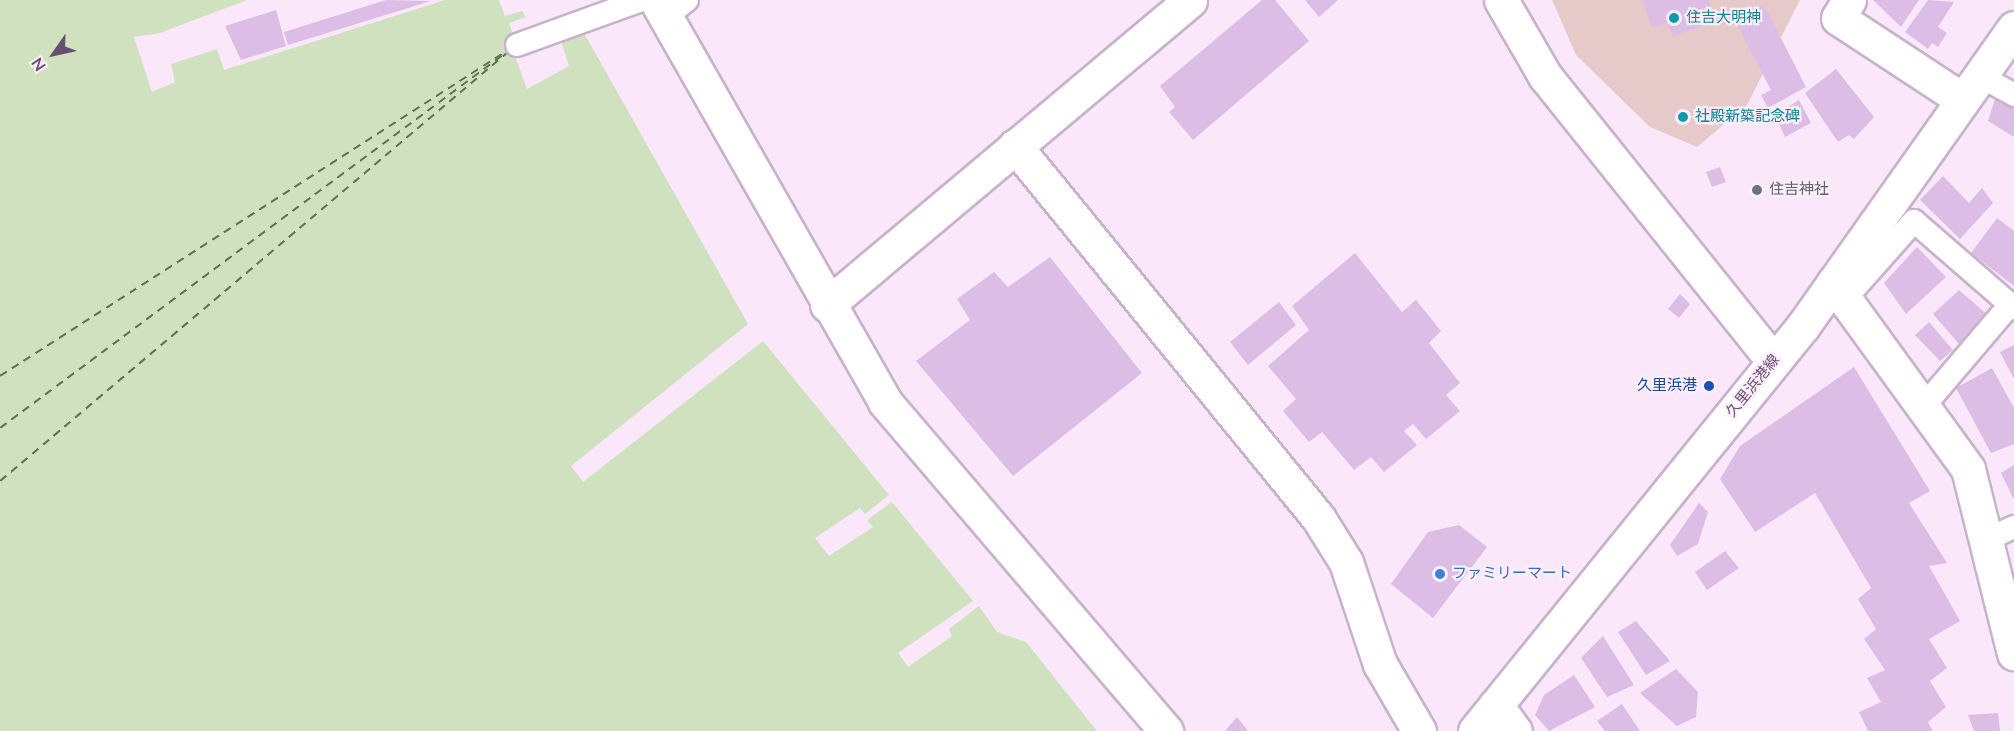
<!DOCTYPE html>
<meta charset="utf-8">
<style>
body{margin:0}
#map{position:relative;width:2014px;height:731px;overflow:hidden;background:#fae8fa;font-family:"Nunito Sans","Noto Sans JP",sans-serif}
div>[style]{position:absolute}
.green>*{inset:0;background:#e6c9c9}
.water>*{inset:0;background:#cfe1bf}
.ferry>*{height:1.5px;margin-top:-0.75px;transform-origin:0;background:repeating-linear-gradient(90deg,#5a7446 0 8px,transparent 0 14px)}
.building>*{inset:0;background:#dcbde5}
.roads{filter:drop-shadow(2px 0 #c8b3cc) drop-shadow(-2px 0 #c8b3cc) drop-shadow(0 2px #c8b3cc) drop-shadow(0 -2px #c8b3cc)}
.lane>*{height:22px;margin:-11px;padding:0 11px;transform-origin:11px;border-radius:11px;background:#fff}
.street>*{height:33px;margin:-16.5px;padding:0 16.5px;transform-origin:16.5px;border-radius:16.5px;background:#fff}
.secondary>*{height:33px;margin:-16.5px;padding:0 16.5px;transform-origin:16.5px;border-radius:16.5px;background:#fff}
.dots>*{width:16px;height:16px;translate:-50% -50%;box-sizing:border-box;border:3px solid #fdeefd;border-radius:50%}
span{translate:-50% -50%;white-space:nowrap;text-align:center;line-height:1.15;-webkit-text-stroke:4.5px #fdeefd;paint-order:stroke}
.culture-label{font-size:15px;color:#0d838f}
.left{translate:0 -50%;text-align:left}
.worship-label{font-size:15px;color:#5b616d}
.transit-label{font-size:15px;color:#164399}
.right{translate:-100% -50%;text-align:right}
.street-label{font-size:15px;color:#685071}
.shop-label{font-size:15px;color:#366cbe}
.north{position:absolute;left:24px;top:24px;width:60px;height:60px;-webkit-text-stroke:4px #fdeefd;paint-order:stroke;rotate:236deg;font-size:16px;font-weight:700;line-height:24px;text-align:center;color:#685071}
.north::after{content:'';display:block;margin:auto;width:21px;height:27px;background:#685071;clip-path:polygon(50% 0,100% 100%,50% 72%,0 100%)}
</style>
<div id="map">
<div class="green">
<div style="clip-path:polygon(1552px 0,1800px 0,1747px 105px,1697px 147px,1650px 127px,1576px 55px)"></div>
</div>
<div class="water">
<div style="clip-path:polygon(0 0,247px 0,160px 33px,134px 37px,152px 92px,175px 82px,171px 64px,217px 49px,224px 70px,445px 0,499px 0,505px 16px,522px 11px,526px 17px,509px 23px,519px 51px,538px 45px,538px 52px,516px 59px,527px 89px,569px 66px,561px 41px,584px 33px,748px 324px,571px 466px,583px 482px,763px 341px,889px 495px,865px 514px,860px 508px,815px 538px,829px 556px,873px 527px,867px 520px,892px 502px,973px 601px,898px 653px,908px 667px,952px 636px,949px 629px,979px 606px,997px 632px,1026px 642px,1097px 731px,0 731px)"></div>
</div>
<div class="ferry">
<div style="left:0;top:376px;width:604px;rotate:-32.69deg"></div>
<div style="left:0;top:428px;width:628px;rotate:-36.58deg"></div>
<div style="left:0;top:481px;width:666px;rotate:-40.19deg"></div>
</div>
<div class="building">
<div style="clip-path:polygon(386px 0,431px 1px,288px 45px,284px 32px)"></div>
<div style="clip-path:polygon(1262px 0,1275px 0,1309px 41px,1193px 140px,1169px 112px,1175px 107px,1160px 86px)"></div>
<div style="clip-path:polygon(1305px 0,1338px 0,1319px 17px)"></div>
<div style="clip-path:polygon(1642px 0,1708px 0,1712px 9px,1698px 14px,1703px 26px,1673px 36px,1667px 23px,1652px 28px)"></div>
<div style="clip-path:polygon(1873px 0,1919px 0,1901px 27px)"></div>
<div style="clip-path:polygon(1928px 0,1954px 2px,1938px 27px,1947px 33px,1938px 47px,1932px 43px,1928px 49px,1905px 32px)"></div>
<div style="clip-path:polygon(1764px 5px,1806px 87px,1768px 108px,1761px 95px,1771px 90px,1736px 22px)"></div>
<div style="clip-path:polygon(276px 10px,286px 46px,241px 60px,225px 26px)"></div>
<div style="clip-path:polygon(1836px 69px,1874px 117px,1854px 139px,1849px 135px,1838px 142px,1805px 93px)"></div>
<div style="clip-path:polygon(1995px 99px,2014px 109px,2014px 137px,1988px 121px)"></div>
<div style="clip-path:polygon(1799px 100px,1811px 123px,1785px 137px,1775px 115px)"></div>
<div style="clip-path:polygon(1720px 167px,1726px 182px,1712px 187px,1706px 172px)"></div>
<div style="clip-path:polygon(1943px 176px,1969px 203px,1982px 188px,1993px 203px,1960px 239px,1920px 200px)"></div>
<div style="clip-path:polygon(1997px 218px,2014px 231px,2014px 286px,1971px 253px)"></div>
<div style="clip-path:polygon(1917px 247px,1946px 277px,1906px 314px,1884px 283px)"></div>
<div style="clip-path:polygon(1355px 253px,1402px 312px,1416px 300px,1441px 331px,1429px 343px,1460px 383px,1446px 395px,1460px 411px,1426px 439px,1413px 424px,1404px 431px,1417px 445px,1384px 472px,1371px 457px,1354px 470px,1322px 432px,1309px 442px,1283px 411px,1296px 399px,1268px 366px,1309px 330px,1292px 306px)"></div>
<div style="clip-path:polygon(1050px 257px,1142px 373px,1013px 476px,916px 361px,970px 320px,957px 299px,994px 272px,1008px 287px)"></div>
<div style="clip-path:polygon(1959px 290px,1989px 316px,1959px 344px,1933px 314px)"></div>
<div style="clip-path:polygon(1680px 294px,1690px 304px,1679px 318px,1668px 309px)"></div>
<div style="clip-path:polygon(1279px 302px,1296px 325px,1248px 365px,1230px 342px)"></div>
<div style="clip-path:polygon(1929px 322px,1953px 350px,1940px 361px,1915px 335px)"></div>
<div style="clip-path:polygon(2014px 345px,2014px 379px,2000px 352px)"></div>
<div style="clip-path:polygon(1854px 367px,1930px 491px,1909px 503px,1947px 563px,1929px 566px,1960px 621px,1929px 639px,1947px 668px,1930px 681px,1946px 707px,1928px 722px,1933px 731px,1868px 731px,1859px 712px,1881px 702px,1867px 678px,1885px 670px,1864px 639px,1876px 629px,1858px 599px,1871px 588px,1815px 493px,1755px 532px,1720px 479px,1740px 446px)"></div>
<div style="clip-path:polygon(1992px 368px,2014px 408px,2014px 444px,1991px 453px,1956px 388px)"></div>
<div style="clip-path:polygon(2014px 465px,2014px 500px,2001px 473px)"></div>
<div style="clip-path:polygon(1699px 503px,1708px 512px,1698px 544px,1677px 556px,1670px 545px)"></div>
<div style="clip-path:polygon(1459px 525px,1487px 547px,1433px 618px,1391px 584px,1428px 532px)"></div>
<div style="clip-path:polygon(1725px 551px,1739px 568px,1707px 590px,1695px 572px)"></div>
<div style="clip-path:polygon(1636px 621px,1670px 661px,1646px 675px,1618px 632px)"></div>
<div style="clip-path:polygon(1603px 636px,1634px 685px,1607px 697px,1581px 658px)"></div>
<div style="clip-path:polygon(1676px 669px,1698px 692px,1696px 717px,1677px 726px,1640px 693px)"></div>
<div style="clip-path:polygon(1574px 675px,1595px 707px,1549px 731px,1535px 715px,1544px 695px)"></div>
<div style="clip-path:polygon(1622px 704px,1640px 731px,1605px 731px,1597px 721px)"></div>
<div style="clip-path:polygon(1998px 713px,2000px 731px,1974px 731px,1968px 715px)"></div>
<div style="clip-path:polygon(1237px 717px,1248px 731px,1225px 731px)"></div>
</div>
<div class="roads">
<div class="lane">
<div style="left:666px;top:17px;width:27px;rotate:-39deg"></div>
<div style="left:517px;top:45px;width:132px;rotate:-19.9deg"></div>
<div style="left:1980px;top:76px;width:39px;rotate:29deg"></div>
<div style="left:1845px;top:299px;width:104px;rotate:-48.5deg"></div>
<div style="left:1914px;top:221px;width:133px;rotate:41deg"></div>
<div style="left:1923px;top:407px;width:133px;rotate:-49.6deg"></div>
<div style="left:1986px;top:540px;width:31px;rotate:-25deg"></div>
</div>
<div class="street">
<div style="left:1849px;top:0;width:21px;rotate:121deg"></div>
<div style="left:1838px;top:18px;width:149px;rotate:33.3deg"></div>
<div style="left:1833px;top:283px;width:230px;rotate:54deg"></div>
<div style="left:1968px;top:469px;width:190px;rotate:76deg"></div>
<div style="left:827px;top:305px;width:474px;rotate:-40deg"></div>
<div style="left:1496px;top:705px;width:32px;rotate:54deg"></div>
</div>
<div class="secondary">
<div style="left:656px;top:0;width:463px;rotate:60.3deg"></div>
<div style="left:885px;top:402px;width:433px;rotate:49.5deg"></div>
<div style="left:1501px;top:0;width:88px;rotate:59.9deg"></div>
<div style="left:1545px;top:76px;width:365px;rotate:51.3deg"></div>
<div style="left:1015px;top:146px;width:481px;rotate:50.8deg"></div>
<div style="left:1319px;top:519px;width:51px;rotate:57.9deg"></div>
<div style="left:1346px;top:562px;width:108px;rotate:71.6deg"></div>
<div style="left:1380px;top:664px;width:78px;rotate:59.8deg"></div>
<div style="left:1475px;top:731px;width:521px;rotate:-51deg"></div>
<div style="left:1803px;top:326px;width:365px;rotate:-54.7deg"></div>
</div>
</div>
<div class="dots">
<div style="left:1674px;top:18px;background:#0f9aa8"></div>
<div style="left:1683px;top:117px;background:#0f9aa8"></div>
<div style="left:1757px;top:190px;background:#6b7280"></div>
<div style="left:1709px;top:386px;background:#1a4fb4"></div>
<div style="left:1440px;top:574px;background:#3f7fe0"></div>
</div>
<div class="culture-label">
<span class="left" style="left:1686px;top:18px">住吉大明神</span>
<span class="left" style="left:1695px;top:117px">社殿新築記念碑</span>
</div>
<div class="worship-label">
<span class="left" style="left:1769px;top:190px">住吉神社</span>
</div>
<div class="transit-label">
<span class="right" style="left:1697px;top:386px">久里浜港</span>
</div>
<div class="street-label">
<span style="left:1753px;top:386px;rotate:-51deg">久里浜港線</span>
</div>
<div class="shop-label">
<span class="left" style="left:1452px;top:574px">ファミリーマート</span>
</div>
<div class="north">N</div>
</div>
